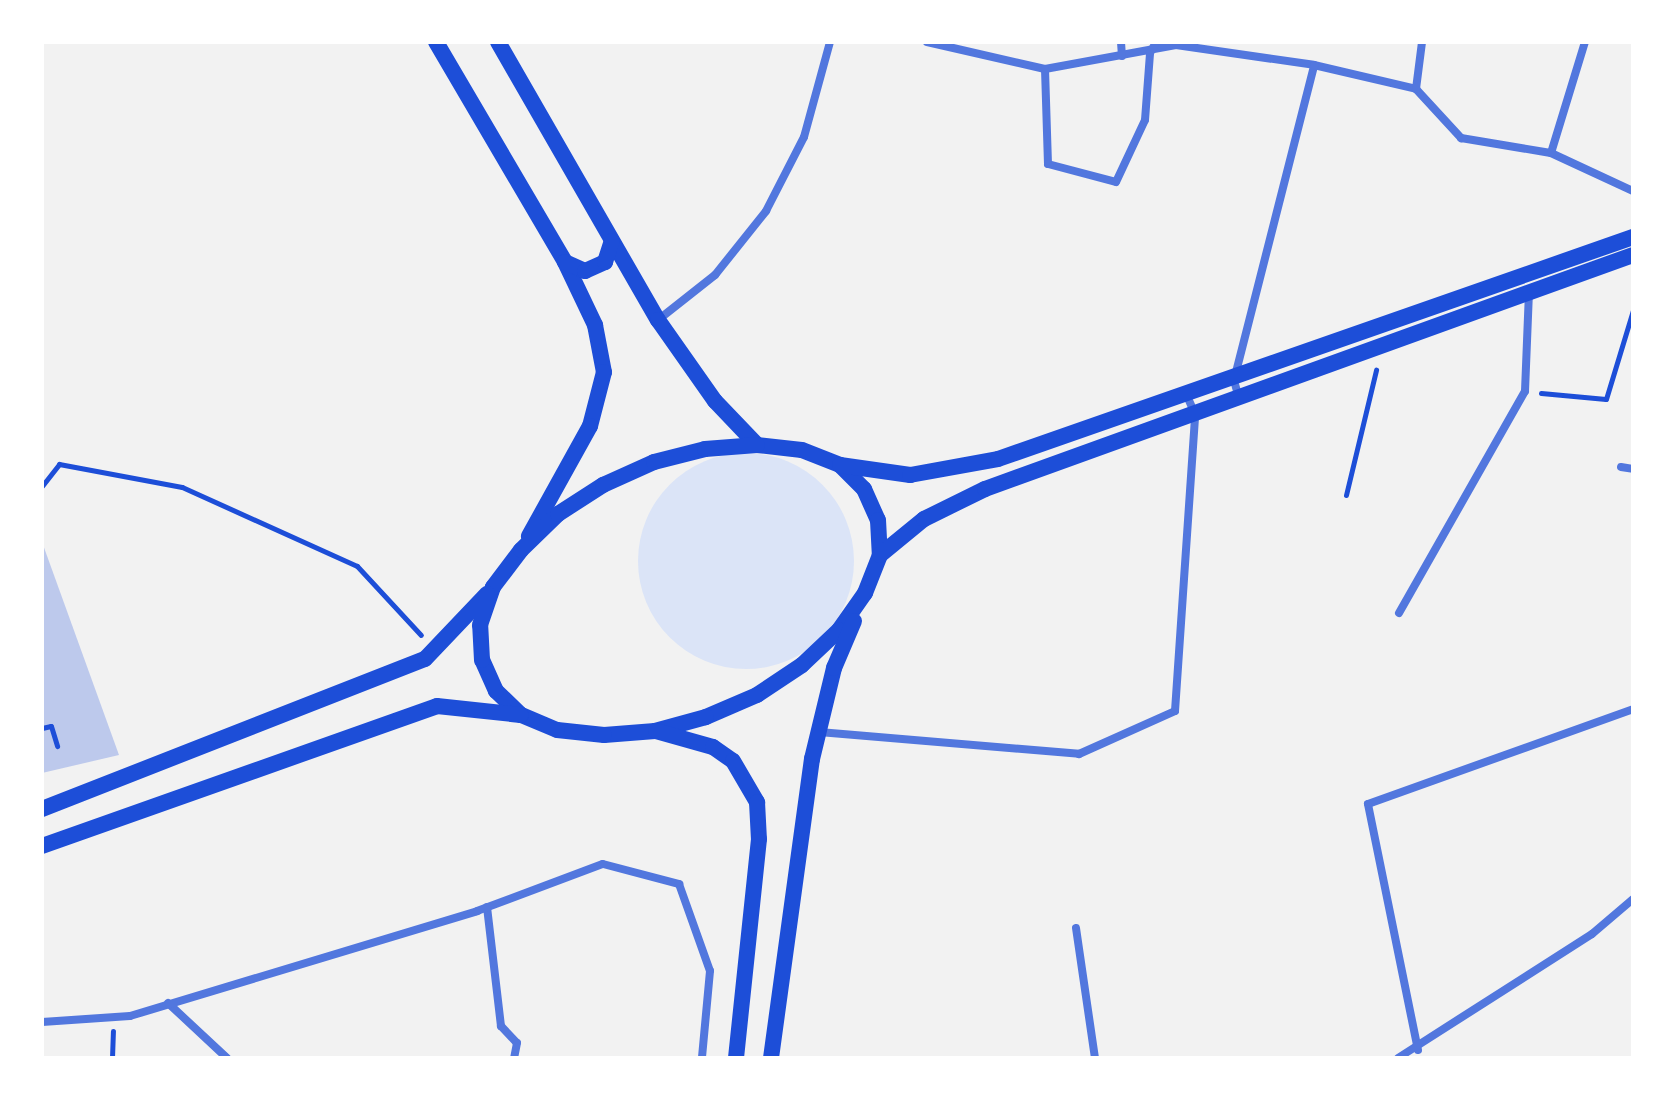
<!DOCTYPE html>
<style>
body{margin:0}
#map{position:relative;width:1675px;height:1100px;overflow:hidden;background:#f2f2f2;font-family:"Sofia Sans Condensed",sans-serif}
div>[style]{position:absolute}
.green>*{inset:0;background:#dbe4f7}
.round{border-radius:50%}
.building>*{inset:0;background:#bdc9ec}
.path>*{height:5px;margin:-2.5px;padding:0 2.5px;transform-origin:2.5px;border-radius:2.5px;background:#1d4ed8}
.minor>*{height:8px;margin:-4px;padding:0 4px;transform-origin:4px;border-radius:4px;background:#5277de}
.secondary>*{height:16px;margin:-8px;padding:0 8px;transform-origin:8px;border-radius:8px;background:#1d4ed8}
span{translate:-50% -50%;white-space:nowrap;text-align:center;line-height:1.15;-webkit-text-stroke:6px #fff;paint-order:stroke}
.frame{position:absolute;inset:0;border:44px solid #fff;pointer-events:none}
</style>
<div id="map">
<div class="green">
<div class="round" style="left:638px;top:453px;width:216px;height:216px"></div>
</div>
<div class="building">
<div style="clip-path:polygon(42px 542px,119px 755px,42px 773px)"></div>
</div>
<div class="path">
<div style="left:1541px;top:393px;width:65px;rotate:5.3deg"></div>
<div style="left:1606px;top:399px;width:93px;rotate:-73.1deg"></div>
<div style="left:42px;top:486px;width:28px;rotate:-52deg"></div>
<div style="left:59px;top:464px;width:125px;rotate:10.6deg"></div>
<div style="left:182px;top:487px;width:192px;rotate:24.3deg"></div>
<div style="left:357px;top:566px;width:94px;rotate:47.2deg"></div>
<div style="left:1346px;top:495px;width:129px;rotate:-76.5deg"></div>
<div style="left:42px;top:728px;width:9px;rotate:-13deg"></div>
<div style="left:51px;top:726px;width:21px;rotate:73deg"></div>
<div style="left:112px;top:1058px;width:27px;rotate:-88deg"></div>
</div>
<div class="minor">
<div style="left:927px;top:42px;width:121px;rotate:12.9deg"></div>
<div style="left:1045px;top:69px;width:133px;rotate:-10.4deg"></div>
<div style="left:1176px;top:45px;width:139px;rotate:8.2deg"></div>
<div style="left:1314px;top:65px;width:105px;rotate:13.2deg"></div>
<div style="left:1416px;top:89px;width:67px;rotate:47.4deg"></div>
<div style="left:1461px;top:138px;width:91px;rotate:9.5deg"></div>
<div style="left:1551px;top:153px;width:90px;rotate:24.9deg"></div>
<div style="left:1121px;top:42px;width:14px;rotate:86deg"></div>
<div style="left:1045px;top:69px;width:95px;rotate:88.2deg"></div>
<div style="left:1048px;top:164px;width:70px;rotate:14.8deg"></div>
<div style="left:1116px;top:182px;width:68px;rotate:-64.9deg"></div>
<div style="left:1145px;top:120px;width:67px;rotate:-85.7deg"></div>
<div style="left:1150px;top:53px;width:13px;rotate:-61deg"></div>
<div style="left:1416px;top:89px;width:47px;rotate:-82.7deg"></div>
<div style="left:1551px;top:153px;width:116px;rotate:-73deg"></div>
<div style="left:658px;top:320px;width:73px;rotate:-38.3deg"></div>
<div style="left:715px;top:275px;width:82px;rotate:-51.4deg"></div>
<div style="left:766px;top:211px;width:83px;rotate:-62.8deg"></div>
<div style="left:804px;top:137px;width:98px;rotate:-74.7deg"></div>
<div style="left:1239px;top:398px;width:19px;rotate:-106deg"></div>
<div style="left:1234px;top:380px;width:325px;rotate:-75.7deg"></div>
<div style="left:1621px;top:467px;width:12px;rotate:9deg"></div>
<div style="left:1399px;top:613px;width:255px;rotate:-60.4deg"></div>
<div style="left:1525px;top:391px;width:100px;rotate:-87.7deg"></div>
<div style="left:819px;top:732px;width:261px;rotate:4.8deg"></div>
<div style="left:1079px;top:754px;width:105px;rotate:-24.1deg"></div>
<div style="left:1175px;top:711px;width:298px;rotate:-86.1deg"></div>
<div style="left:1195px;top:414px;width:20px;rotate:-114deg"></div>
<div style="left:487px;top:907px;width:120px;rotate:83.3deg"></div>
<div style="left:501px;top:1026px;width:23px;rotate:47deg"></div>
<div style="left:517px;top:1043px;width:15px;rotate:101deg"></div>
<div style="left:1076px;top:928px;width:131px;rotate:81.7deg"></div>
<div style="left:168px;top:1003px;width:81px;rotate:43deg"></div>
<div style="left:42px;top:1022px;width:88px;rotate:-3.9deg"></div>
<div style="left:130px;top:1016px;width:363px;rotate:-16.8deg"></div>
<div style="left:477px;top:911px;width:134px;rotate:-20.5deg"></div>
<div style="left:603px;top:864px;width:79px;rotate:14.7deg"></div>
<div style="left:679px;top:884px;width:92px;rotate:70.4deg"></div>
<div style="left:710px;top:971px;width:87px;rotate:95.3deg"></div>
<div style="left:1418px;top:1050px;width:251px;rotate:-101.5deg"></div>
<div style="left:1368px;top:804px;width:282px;rotate:-19.7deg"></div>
<div style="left:1398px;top:1058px;width:230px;rotate:-32.6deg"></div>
<div style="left:1592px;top:934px;width:54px;rotate:-40.5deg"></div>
</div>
<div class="secondary">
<div style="left:436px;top:42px;width:255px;rotate:59.6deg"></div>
<div style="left:565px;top:262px;width:70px;rotate:64.5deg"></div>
<div style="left:595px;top:325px;width:48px;rotate:79.2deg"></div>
<div style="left:604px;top:372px;width:56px;rotate:104.5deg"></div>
<div style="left:590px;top:426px;width:126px;rotate:119deg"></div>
<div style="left:498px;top:42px;width:321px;rotate:60.1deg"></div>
<div style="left:658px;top:320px;width:99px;rotate:54.9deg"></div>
<div style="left:715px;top:401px;width:61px;rotate:46.3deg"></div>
<div style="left:565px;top:262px;width:22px;rotate:24deg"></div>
<div style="left:585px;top:271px;width:22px;rotate:-24deg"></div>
<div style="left:605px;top:262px;width:22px;rotate:-72deg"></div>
<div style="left:757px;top:445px;width:45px;rotate:6.3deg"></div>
<div style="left:802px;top:450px;width:41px;rotate:21.5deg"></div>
<div style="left:840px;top:465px;width:34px;rotate:45deg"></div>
<div style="left:864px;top:489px;width:34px;rotate:66deg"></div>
<div style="left:878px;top:520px;width:35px;rotate:87deg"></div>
<div style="left:880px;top:555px;width:41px;rotate:111.5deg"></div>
<div style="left:865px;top:593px;width:45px;rotate:125.1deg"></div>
<div style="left:839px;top:630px;width:51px;rotate:136.6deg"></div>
<div style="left:802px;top:665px;width:54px;rotate:146.3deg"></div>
<div style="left:757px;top:695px;width:56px;rotate:156.7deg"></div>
<div style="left:706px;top:717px;width:53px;rotate:164.6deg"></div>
<div style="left:655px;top:731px;width:51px;rotate:175.5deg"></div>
<div style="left:604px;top:735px;width:47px;rotate:-173.9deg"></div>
<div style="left:557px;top:730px;width:39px;rotate:-157deg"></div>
<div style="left:521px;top:715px;width:35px;rotate:-136deg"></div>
<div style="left:496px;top:691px;width:34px;rotate:-114deg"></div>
<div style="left:482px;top:660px;width:35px;rotate:-93deg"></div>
<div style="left:480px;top:625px;width:40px;rotate:-71.1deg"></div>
<div style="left:493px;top:587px;width:46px;rotate:-52.9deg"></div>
<div style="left:521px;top:550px;width:52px;rotate:-44.2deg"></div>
<div style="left:558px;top:514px;width:54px;rotate:-32.8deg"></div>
<div style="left:603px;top:485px;width:56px;rotate:-24.3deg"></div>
<div style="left:654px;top:462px;width:53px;rotate:-14.3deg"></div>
<div style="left:705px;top:449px;width:52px;rotate:-4.4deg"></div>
<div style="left:840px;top:465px;width:71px;rotate:8.1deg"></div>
<div style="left:910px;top:475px;width:89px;rotate:-10.3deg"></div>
<div style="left:998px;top:459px;width:673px;rotate:-19.27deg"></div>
<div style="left:880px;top:555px;width:57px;rotate:-39.3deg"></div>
<div style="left:924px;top:519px;width:68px;rotate:-26.2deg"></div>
<div style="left:985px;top:489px;width:689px;rotate:-19.86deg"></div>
<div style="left:656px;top:731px;width:59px;rotate:15.7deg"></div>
<div style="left:713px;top:747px;width:24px;rotate:35deg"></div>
<div style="left:733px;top:761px;width:48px;rotate:59.7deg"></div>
<div style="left:757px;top:802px;width:37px;rotate:87deg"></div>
<div style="left:759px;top:839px;width:220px;rotate:96deg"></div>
<div style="left:42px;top:809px;width:411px;rotate:-21.4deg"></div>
<div style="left:425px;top:659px;width:90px;rotate:-46.4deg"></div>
<div style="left:42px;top:846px;width:419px;rotate:-19.5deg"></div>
<div style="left:437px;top:706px;width:84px;rotate:6.1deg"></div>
<div style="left:771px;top:1058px;width:302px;rotate:-82.2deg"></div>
<div style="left:812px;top:759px;width:94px;rotate:-76.4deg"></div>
<div style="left:834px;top:668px;width:51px;rotate:-66.9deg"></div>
</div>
<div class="frame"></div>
</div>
